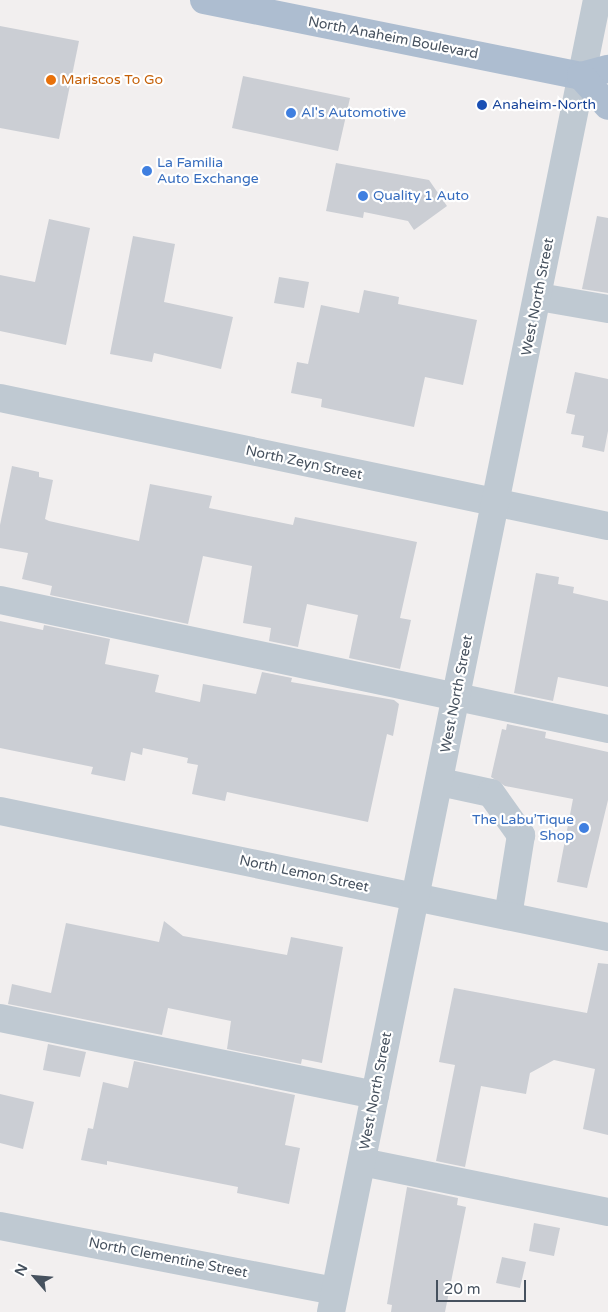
<!DOCTYPE html>
<meta charset="utf-8">
<style>
body{margin:0}
#map{position:relative;width:608px;height:1312px;overflow:hidden;background:#f2efef;font-family:"Varela Round",sans-serif}
div>[style]{position:absolute}
.building>*{inset:0;background:#cbced4}
.minor>*{height:28px;margin:-14px;padding:0 14px;transform-origin:14px;border-radius:14px;background:#bfc9d2}
.major>*{height:28px;margin:-14px;padding:0 14px;transform-origin:14px;border-radius:14px;background:#adbdd0}
.dots>*{width:14px;height:14px;translate:-50% -50%;box-sizing:border-box;border:2px solid #fff;border-radius:50%}
span{translate:-50% -50%;white-space:nowrap;text-align:center;line-height:1.15;-webkit-text-stroke:4.5px #fff;paint-order:stroke}
.street-label{font-size:14px;color:#46515e}
.food-label{font-size:14px;color:#c56008}
.left{translate:0 -50%;text-align:left}
.transit-label{font-size:14px;color:#164399}
.shop-label{font-size:14px;color:#366cbe}
.right{translate:-100% -50%;text-align:right}
.north{position:absolute;left:10px;top:1252px;width:50px;height:50px;-webkit-text-stroke:4px #fff;paint-order:stroke;rotate:297deg;font-size:14px;font-weight:700;line-height:20px;text-align:center;color:#46515e}
.north::after{content:'';display:block;margin:auto;width:18px;height:22px;background:#46515e;clip-path:polygon(50% 0,100% 100%,50% 72%,0 100%)}
.scale{position:absolute;left:436px;top:1280px;width:90px;height:22px;box-sizing:border-box;border:2px solid #46515e;border-top:0;padding-left:6px;font-size:15px;line-height:18px;white-space:nowrap;color:#46515e;-webkit-text-stroke:4px #fff;paint-order:stroke}
</style>
<div id="map">
<div class="building">
<div style="clip-path:polygon(0 26px,79px 41px,59px 139px,0 128px)"></div>
<div style="clip-path:polygon(243px 76px,350px 98px,338px 151px,232px 128px)"></div>
<div style="clip-path:polygon(336px 163px,429px 180px,447px 206px,414px 230px,408px 221px,364px 212px,363px 218px,326px 211px)"></div>
<div style="clip-path:polygon(597px 216px,608px 218px,608px 293px,582px 289px)"></div>
<div style="clip-path:polygon(49px 219px,90px 228px,66px 345px,0 331px,0 275px,35px 282px)"></div>
<div style="clip-path:polygon(133px 236px,175px 244px,164px 302px,233px 317px,221px 369px,154px 353px,152px 362px,110px 354px)"></div>
<div style="clip-path:polygon(279px 277px,309px 282px,304px 308px,274px 303px)"></div>
<div style="clip-path:polygon(364px 290px,399px 297px,398px 304px,477px 320px,463px 385px,425px 377px,414px 427px,321px 407px,322px 399px,291px 393px,297px 362px,308px 364px,321px 305px,359px 313px)"></div>
<div style="clip-path:polygon(575px 372px,608px 379px,608px 431px,604px 452px,582px 447px,584px 436px,571px 434px,575px 415px,566px 413px)"></div>
<div style="clip-path:polygon(12px 466px,39px 472px,39px 477px,53px 480px,45px 519px,49px 521px,139px 541px,150px 484px,212px 496px,209px 508px,293px 525px,295px 517px,417px 542px,400px 618px,411px 620px,400px 669px,349px 658px,358px 615px,307px 604px,298px 647px,269px 641px,271px 628px,243px 623px,252px 566px,203px 556px,188px 624px,50px 595px,52px 586px,22px 579px,28px 553px,0 548px,0 525px)"></div>
<div style="clip-path:polygon(536px 573px,559px 577px,558px 584px,574px 587px,573px 593px,608px 601px,608px 687px,558px 677px,553px 701px,514px 693px)"></div>
<div style="clip-path:polygon(0 621px,43px 630px,44px 625px,110px 639px,105px 664px,159px 675px,155px 692px,200px 702px,203px 684px,256px 694px,262px 672px,292px 678px,291px 682px,394px 700px,399px 704px,393px 736px,387px 734px,368px 822px,227px 792px,225px 801px,192px 794px,198px 765px,187px 763px,188px 758px,143px 748px,142px 755px,131px 752px,125px 781px,91px 774px,93px 767px,0 748px)"></div>
<div style="clip-path:polygon(507px 724px,546px 732px,545px 738px,608px 752px,608px 800px,587px 888px,557px 882px,573px 799px,505px 786px,491px 777px,502px 729px,506px 730px)"></div>
<div style="clip-path:polygon(164px 921px,183px 936px,287px 955px,291px 937px,343px 947px,322px 1063px,302px 1059px,301px 1064px,227px 1049px,231px 1021px,168px 1008px,162px 1035px,8px 1004px,12px 984px,51px 993px,66px 923px,159px 942px)"></div>
<div style="clip-path:polygon(598px 963px,608px 964px,608px 1135px,583px 1129px,595px 1069px,554px 1060px,530px 1073px,526px 1094px,481px 1086px,465px 1167px,436px 1161px,455px 1065px,439px 1062px,454px 988px,587px 1013px)"></div>
<div style="clip-path:polygon(48px 1044px,86px 1052px,80px 1077px,43px 1070px)"></div>
<div style="clip-path:polygon(134px 1061px,295px 1095px,285px 1145px,300px 1148px,289px 1204px,237px 1193px,238px 1187px,107px 1161px,107px 1165px,81px 1160px,88px 1128px,93px 1129px,103px 1082px,128px 1088px)"></div>
<div style="clip-path:polygon(0 1094px,34px 1102px,23px 1149px,0 1143px)"></div>
<div style="clip-path:polygon(407px 1187px,458px 1198px,457px 1205px,466px 1207px,445px 1312px,391px 1312px,392px 1305px,387px 1304px)"></div>
<div style="clip-path:polygon(534px 1223px,560px 1228px,554px 1256px,529px 1251px)"></div>
<div style="clip-path:polygon(502px 1257px,526px 1262px,520px 1288px,496px 1283px)"></div>
</div>
<div class="minor">
<div style="left:539px;top:297px;width:70px;rotate:9.9deg"></div>
<div style="left:0;top:398px;width:621px;rotate:11.89deg"></div>
<div style="left:0;top:600px;width:622px;rotate:11.98deg"></div>
<div style="left:440px;top:782px;width:52px;rotate:12.2deg"></div>
<div style="left:491px;top:793px;width:52px;rotate:54.5deg"></div>
<div style="left:521px;top:835px;width:82px;rotate:99.1deg"></div>
<div style="left:0;top:811px;width:621px;rotate:11.71deg"></div>
<div style="left:0;top:1018px;width:383px;rotate:11.6deg"></div>
<div style="left:362px;top:1162px;width:251px;rotate:11.5deg"></div>
<div style="left:0;top:1226px;width:341px;rotate:11deg"></div>
<div style="left:331px;top:1312px;width:1339px;rotate:-78.54deg"></div>
</div>
<div class="major">
<div style="left:204px;top:0;width:385px;rotate:11.4deg"></div>
<div style="left:581px;top:76px;width:28px;rotate:-15deg"></div>
<div style="left:581px;top:76px;width:40px;rotate:48deg"></div>
</div>
<div class="dots">
<div style="left:51px;top:80px;background:#e8710a"></div>
<div style="left:482px;top:105px;background:#1a4fb4"></div>
<div style="left:291px;top:113px;background:#3f7fe0"></div>
<div style="left:147px;top:171px;background:#3f7fe0"></div>
<div style="left:363px;top:196px;background:#3f7fe0"></div>
<div style="left:584px;top:828px;background:#3f7fe0"></div>
</div>
<div class="street-label">
<span style="left:393px;top:38px;rotate:11deg">North Anaheim Boulevard</span>
<span style="left:538px;top:297px;rotate:-79deg">West North Street</span>
<span style="left:304px;top:463px;rotate:12deg">North Zeyn Street</span>
<span style="left:457px;top:694px;rotate:-79deg">West North Street</span>
<span style="left:304px;top:874px;rotate:12deg">North Lemon Street</span>
<span style="left:376px;top:1091px;rotate:-79deg">West North Street</span>
<span style="left:168px;top:1258px;rotate:11deg">North Clementine Street</span>
</div>
<div class="food-label">
<span class="left" style="left:61px;top:80px">Mariscos To Go</span>
</div>
<div class="transit-label">
<span class="left" style="left:492px;top:105px">Anaheim-North</span>
</div>
<div class="shop-label">
<span class="left" style="left:301px;top:113px">Al's Automotive</span>
<span class="left" style="left:157px;top:171px">La Familia<br>Auto Exchange</span>
<span class="left" style="left:373px;top:196px">Quality 1 Auto</span>
<span class="right" style="left:574px;top:828px">The Labu’Tique<br>Shop</span>
</div>
<div class="north">N</div>
<div class="scale">20 m</div>
</div>
